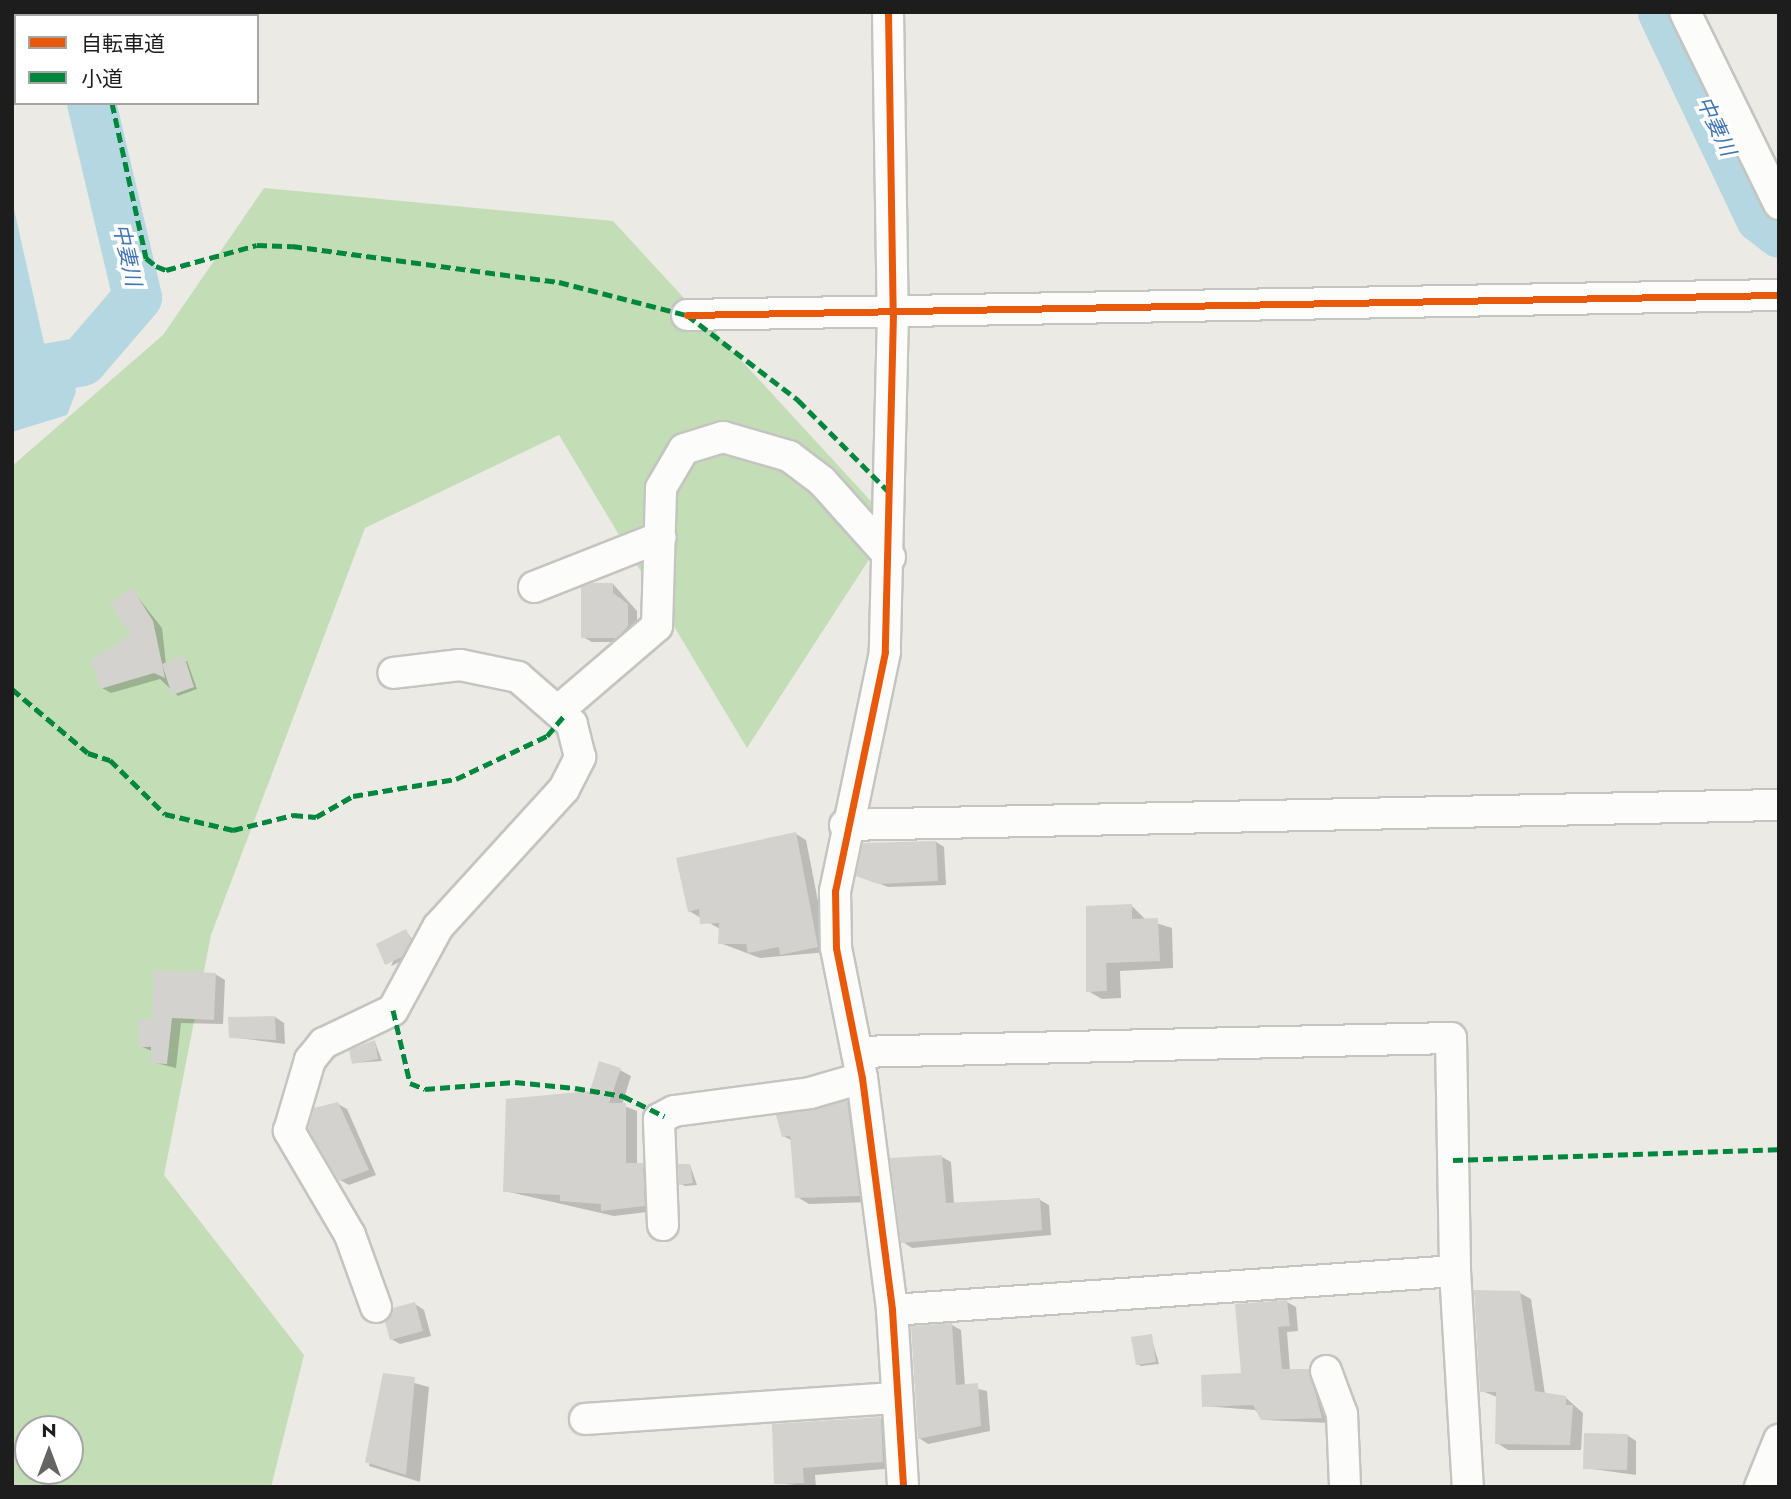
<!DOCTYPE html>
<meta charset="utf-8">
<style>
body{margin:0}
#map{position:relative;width:1791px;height:1499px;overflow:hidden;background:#eceae5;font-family:Jost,"Noto Sans JP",sans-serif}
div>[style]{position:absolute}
.forest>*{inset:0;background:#c3ddb7}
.water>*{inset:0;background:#b5d7e2}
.shadow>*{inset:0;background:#0003}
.river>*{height:49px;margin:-24.5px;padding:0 24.5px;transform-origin:24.5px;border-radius:24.5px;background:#b5d7e2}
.building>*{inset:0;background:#d4d2ce}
.roads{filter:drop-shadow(2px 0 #c4c4c1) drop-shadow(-2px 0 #c4c4c1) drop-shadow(0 2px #c4c4c1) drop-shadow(0 -2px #c4c4c1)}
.minor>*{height:30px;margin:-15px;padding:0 15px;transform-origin:15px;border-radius:15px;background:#fcfcfb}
.quiet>*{height:5px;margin-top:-2.5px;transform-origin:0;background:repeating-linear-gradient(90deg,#00873e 0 10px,transparent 0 15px)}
.cycleway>*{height:7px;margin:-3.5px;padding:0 3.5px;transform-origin:3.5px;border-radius:3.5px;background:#e8590c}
span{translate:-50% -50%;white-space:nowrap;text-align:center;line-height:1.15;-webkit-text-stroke:7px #fff;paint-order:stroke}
.water-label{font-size:21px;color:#4175b5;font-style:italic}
.frame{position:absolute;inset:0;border:14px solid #1d1d1d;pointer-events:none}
.legend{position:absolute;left:14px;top:14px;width:245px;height:91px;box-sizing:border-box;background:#fff;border:2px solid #a5a5a5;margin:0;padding:9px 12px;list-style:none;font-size:21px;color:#1d1d1d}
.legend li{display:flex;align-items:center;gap:14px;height:35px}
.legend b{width:35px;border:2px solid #a5a5a5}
.north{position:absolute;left:14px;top:1415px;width:70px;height:70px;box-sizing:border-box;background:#fff;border:2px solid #a5a5a5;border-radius:50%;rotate:0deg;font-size:19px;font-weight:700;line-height:28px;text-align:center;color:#1d1d1d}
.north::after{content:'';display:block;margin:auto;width:24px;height:32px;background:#656563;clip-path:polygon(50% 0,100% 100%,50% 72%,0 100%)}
</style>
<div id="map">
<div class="forest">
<div style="clip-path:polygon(evenodd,264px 188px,613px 221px,892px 524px,747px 748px,559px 435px,365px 528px,211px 935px,164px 1175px,304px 1355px,271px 1487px,12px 1487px,12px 466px,163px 335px,264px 188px,28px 1429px,70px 1429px,70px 1471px,28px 1471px,28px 1429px)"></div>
</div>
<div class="water">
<div style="clip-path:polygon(12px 200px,46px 352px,73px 374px,76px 392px,67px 415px,12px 432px)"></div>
</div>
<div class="shadow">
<div style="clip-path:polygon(613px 584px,637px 611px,637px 631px,626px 642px,592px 642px,583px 637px)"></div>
<div style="clip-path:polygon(132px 590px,162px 628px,166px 664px,187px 661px,197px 689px,178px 696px,160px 679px,111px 693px,102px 688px,133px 637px)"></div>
<div style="clip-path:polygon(796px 834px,806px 840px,828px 952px,760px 958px,720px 943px,720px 929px,689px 911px)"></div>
<div style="clip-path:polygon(936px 842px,944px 847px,946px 885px,888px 887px,858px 875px)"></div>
<div style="clip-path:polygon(1132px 906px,1146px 920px,1172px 928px,1173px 968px,1120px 971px,1121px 998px,1102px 999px,1088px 991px)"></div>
<div style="clip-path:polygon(406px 931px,415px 943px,406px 959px,391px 966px)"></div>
<div style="clip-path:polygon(215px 974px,225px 980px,223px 1024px,181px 1023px,176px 1068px,152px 1062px,152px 1051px,140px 1046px)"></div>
<div style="clip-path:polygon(275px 1017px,284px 1023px,285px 1044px,231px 1037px)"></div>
<div style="clip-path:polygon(375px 1042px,382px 1061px,353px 1063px)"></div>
<div style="clip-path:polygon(620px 1070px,631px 1076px,622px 1105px,637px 1111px,637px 1165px,654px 1171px,655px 1211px,614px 1216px,505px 1191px,591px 1093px)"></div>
<div style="clip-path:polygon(847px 1102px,859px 1109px,871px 1202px,809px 1204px,797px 1197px,793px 1141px,783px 1136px)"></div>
<div style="clip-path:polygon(338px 1104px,347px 1109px,376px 1175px,349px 1185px,340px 1180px)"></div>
<div style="clip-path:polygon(942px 1157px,951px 1162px,954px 1204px,1040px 1200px,1049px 1205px,1051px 1235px,912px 1248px,903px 1242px)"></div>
<div style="clip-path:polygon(690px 1165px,697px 1185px,685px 1186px,681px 1184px)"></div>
<div style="clip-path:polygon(1520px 1293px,1531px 1299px,1545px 1394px,1566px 1398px,1583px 1413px,1581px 1450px,1508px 1450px,1497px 1443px,1497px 1397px,1482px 1391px)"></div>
<div style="clip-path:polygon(1287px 1302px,1296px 1307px,1298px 1331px,1287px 1332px,1290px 1371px,1318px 1376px,1330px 1423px,1265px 1420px,1255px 1410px,1204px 1406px,1243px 1375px)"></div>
<div style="clip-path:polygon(415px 1304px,424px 1310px,431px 1336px,400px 1344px,391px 1339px)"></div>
<div style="clip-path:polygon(952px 1325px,961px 1330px,965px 1386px,987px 1391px,990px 1431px,928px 1444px,919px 1438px)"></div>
<div style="clip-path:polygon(1151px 1336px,1159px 1364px,1141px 1366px,1137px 1364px)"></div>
<div style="clip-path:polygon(385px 1375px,429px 1387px,420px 1482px,369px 1466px)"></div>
<div style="clip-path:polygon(881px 1418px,893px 1426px,895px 1468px,815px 1475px,816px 1487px,776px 1483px)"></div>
<div style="clip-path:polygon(1627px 1435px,1636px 1441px,1636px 1475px,1585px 1468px)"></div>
</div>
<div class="river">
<div style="left:70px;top:12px;width:4px;rotate:76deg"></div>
<div style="left:1662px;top:12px;width:228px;rotate:64.6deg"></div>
<div style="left:1760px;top:218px;width:24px;rotate:38deg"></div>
<div style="left:12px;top:374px;width:71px;rotate:-10.5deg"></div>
<div style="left:82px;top:361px;width:84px;rotate:-49.3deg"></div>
<div style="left:137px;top:297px;width:199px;rotate:-103.3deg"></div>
</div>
<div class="building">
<div style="clip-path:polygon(593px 583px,613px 583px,613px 593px,628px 604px,628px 626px,617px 638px,581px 638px,581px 587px)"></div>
<div style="clip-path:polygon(132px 588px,153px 621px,165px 678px,154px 673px,100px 689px,91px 659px,131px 636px,110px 603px)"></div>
<div style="clip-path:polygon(184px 656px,194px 687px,172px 695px,162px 664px)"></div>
<div style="clip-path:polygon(796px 832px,818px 947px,780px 955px,779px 947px,748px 953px,746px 944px,718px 944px,719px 923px,700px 924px,699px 909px,688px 912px,676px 858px)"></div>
<div style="clip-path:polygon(936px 841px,938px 881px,878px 884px,856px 876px,863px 843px)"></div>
<div style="clip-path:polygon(1132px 904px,1132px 919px,1158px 918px,1160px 961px,1106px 963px,1107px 991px,1086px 992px,1086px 906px)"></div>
<div style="clip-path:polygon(406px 929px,411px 940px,402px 957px,385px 965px,376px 944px)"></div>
<div style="clip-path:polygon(154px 970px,216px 973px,214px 1020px,172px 1018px,167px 1064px,150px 1063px,151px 1047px,138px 1047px,139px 1019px,152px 1020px)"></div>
<div style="clip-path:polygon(275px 1016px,276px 1040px,229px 1038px,228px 1017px)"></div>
<div style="clip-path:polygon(375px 1040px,378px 1059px,352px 1064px,349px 1050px)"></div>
<div style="clip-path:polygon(599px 1061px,621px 1068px,609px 1103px,626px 1103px,626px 1163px,643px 1163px,645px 1206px,601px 1211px,601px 1204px,560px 1201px,560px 1195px,503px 1192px,506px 1099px,590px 1091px)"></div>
<div style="clip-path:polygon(847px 1100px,860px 1196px,795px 1198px,790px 1136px,782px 1137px,776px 1115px)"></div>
<div style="clip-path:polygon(338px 1102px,369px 1170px,339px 1181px,308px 1129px,314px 1108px)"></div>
<div style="clip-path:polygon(942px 1155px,946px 1203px,1040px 1198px,1042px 1230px,901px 1243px,890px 1158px)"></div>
<div style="clip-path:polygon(678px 1164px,690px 1164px,693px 1183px,679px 1185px)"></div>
<div style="clip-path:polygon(1474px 1290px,1520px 1291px,1535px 1391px,1566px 1396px,1566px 1405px,1573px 1405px,1570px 1445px,1495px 1444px,1496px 1392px,1480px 1392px)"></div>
<div style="clip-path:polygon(1287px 1300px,1290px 1326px,1278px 1327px,1282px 1369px,1309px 1369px,1322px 1418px,1261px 1420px,1253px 1405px,1202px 1407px,1201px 1375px,1241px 1373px,1235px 1304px)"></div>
<div style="clip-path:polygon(415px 1302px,423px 1331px,390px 1340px,385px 1322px,393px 1308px)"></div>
<div style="clip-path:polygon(952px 1323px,956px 1385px,978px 1383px,981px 1426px,918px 1439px,911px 1326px)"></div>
<div style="clip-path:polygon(1152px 1334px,1156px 1362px,1136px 1365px,1131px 1337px)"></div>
<div style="clip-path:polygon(383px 1373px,415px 1377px,406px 1475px,365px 1462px)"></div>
<div style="clip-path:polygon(881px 1417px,883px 1462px,803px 1468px,804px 1483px,774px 1484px,772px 1424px)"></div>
<div style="clip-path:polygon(1584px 1433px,1628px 1434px,1627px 1470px,1583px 1469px)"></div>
</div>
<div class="roads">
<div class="minor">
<div style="left:888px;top:12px;width:302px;rotate:89.1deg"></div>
<div style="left:893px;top:314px;width:338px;rotate:91.4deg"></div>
<div style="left:885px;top:652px;width:244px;rotate:101.8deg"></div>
<div style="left:835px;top:891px;width:57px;rotate:89deg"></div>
<div style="left:836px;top:948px;width:133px;rotate:78.7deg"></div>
<div style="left:862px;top:1078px;width:234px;rotate:82.6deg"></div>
<div style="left:892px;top:1310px;width:177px;rotate:86.4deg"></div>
<div style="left:1685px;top:12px;width:214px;rotate:63.9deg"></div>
<div style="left:687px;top:315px;width:1092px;rotate:-1.05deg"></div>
<div style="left:534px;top:587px;width:136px;rotate:-21.5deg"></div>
<div style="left:559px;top:710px;width:129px;rotate:-40.6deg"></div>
<div style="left:657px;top:626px;width:138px;rotate:-88.3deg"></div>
<div style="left:661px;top:488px;width:45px;rotate:-59.5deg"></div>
<div style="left:684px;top:449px;width:41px;rotate:-17.1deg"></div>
<div style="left:723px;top:437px;width:69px;rotate:16.1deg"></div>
<div style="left:789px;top:456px;width:41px;rotate:37.1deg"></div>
<div style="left:822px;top:481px;width:102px;rotate:48.2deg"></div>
<div style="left:845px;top:825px;width:934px;rotate:-1.23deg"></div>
<div style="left:857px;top:1052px;width:594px;rotate:-1.35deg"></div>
<div style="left:1451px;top:1038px;width:233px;rotate:89deg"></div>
<div style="left:1455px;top:1271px;width:216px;rotate:86.6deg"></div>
<div style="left:663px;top:1225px;width:106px;rotate:-92.2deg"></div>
<div style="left:659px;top:1119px;width:17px;rotate:-28deg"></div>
<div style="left:674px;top:1111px;width:137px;rotate:-7.5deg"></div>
<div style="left:810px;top:1093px;width:54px;rotate:-16.1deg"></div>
<div style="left:376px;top:1307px;width:77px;rotate:-109.9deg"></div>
<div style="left:350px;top:1235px;width:121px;rotate:-120.4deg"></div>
<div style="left:289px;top:1131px;width:74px;rotate:-73.5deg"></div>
<div style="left:310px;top:1060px;width:22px;rotate:-51deg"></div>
<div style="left:324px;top:1043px;width:76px;rotate:-25.6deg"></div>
<div style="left:393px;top:1010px;width:94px;rotate:-61.5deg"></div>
<div style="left:438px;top:927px;width:187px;rotate:-47.6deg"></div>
<div style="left:564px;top:789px;width:36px;rotate:-63deg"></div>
<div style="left:580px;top:757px;width:34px;rotate:-104deg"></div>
<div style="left:572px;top:724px;width:72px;rotate:-139deg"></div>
<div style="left:518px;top:677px;width:59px;rotate:-168.3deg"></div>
<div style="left:460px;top:665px;width:67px;rotate:173.2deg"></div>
<div style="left:892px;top:1310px;width:564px;rotate:-3.96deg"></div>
<div style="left:1326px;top:1371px;width:46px;rotate:69.6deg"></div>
<div style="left:1342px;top:1414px;width:73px;rotate:87.6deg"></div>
<div style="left:585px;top:1419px;width:313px;rotate:-3.9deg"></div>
<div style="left:1760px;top:1487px;width:51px;rotate:-68deg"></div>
</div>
</div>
<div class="quiet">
<div style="left:92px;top:12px;width:4px;rotate:90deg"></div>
<div style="left:112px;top:103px;width:159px;rotate:77.6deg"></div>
<div style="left:146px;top:258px;width:13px;rotate:39deg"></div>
<div style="left:156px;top:266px;width:11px;rotate:22deg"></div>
<div style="left:166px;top:270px;width:94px;rotate:-15.4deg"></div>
<div style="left:257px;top:245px;width:35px;rotate:2deg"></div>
<div style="left:292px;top:246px;width:269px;rotate:7.7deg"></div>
<div style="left:559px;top:282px;width:132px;rotate:14.5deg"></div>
<div style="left:687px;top:315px;width:140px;rotate:37.4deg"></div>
<div style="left:798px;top:400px;width:129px;rotate:45.3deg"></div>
<div style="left:12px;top:689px;width:99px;rotate:40.1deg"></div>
<div style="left:88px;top:753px;width:23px;rotate:18deg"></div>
<div style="left:110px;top:760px;width:77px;rotate:44.5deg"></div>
<div style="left:165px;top:814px;width:70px;rotate:13.2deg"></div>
<div style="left:233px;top:830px;width:62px;rotate:-14deg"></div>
<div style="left:293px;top:815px;width:23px;rotate:5deg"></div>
<div style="left:316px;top:817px;width:43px;rotate:-29.6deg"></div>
<div style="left:353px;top:796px;width:104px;rotate:-9.4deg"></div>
<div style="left:456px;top:779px;width:101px;rotate:-25.3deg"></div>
<div style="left:547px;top:736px;width:26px;rotate:-50deg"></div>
<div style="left:393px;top:1010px;width:75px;rotate:76.9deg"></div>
<div style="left:410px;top:1083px;width:16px;rotate:22deg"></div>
<div style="left:425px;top:1089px;width:90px;rotate:-4.4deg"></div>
<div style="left:515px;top:1082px;width:60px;rotate:5.7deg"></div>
<div style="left:575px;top:1088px;width:49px;rotate:9.5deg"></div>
<div style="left:623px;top:1096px;width:46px;rotate:26deg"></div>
<div style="left:1453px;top:1160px;width:326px;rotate:-1.9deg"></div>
</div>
<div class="cycleway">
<div style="left:888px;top:12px;width:302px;rotate:89.1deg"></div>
<div style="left:893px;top:314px;width:338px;rotate:91.4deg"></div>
<div style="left:885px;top:652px;width:244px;rotate:101.8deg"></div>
<div style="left:835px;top:891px;width:57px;rotate:89deg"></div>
<div style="left:836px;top:948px;width:133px;rotate:78.7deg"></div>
<div style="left:862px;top:1078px;width:234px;rotate:82.6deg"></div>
<div style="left:892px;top:1310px;width:177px;rotate:86.4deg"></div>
<div style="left:687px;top:315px;width:1092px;rotate:-1.05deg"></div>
</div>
<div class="water-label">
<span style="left:1716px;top:126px;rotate:65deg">中妻川</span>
<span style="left:127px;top:255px;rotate:77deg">中妻川</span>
</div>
<div class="frame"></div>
<ul class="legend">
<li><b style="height:9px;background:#e8590c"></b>自転車道</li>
<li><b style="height:9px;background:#00873e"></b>小道</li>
</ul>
<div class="north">N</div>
</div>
